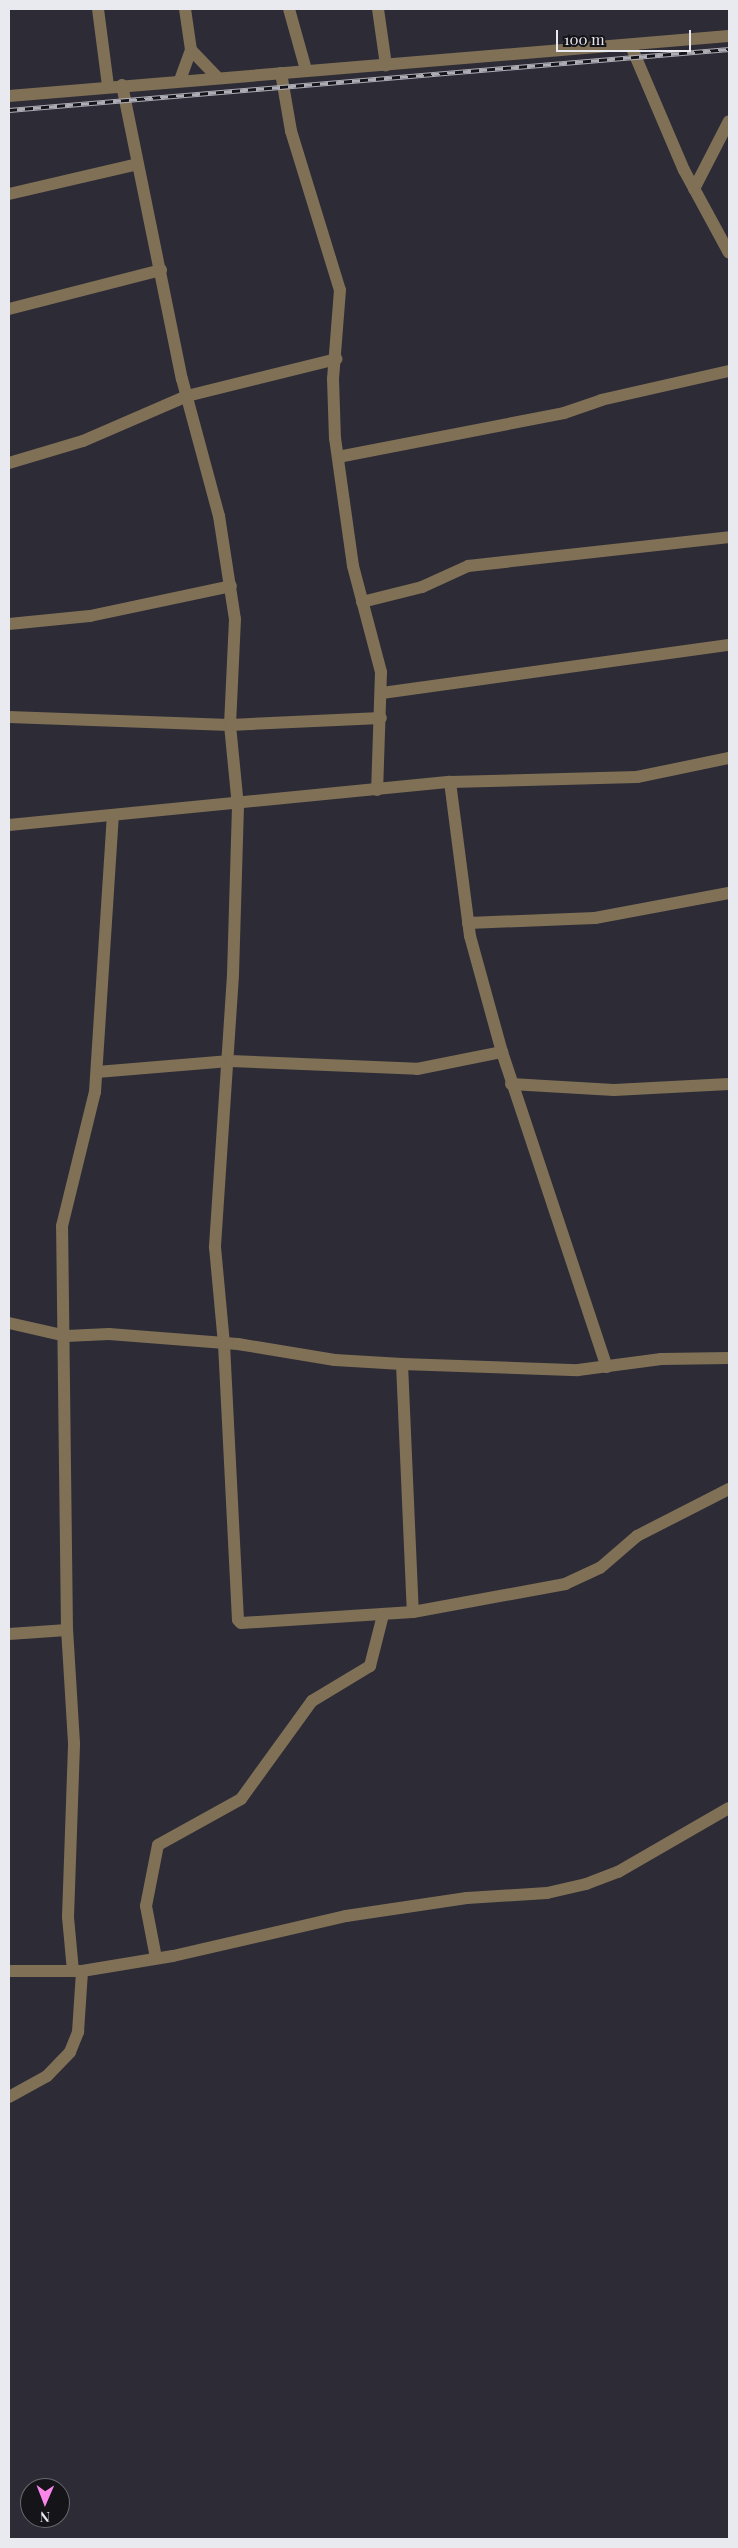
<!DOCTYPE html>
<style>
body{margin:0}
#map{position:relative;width:738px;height:2548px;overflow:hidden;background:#2c2b36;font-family:"Playfair Display",serif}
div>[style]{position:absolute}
.minor>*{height:12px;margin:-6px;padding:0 6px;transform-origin:6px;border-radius:6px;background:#7f7056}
.rail>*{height:4.5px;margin-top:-2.25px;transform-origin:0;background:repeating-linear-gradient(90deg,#151419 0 8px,#aeadb6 0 16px);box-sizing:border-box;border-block:1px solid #aeadb6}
span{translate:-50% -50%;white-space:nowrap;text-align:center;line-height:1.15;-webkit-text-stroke:4px #151419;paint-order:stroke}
.frame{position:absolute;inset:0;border:10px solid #e9e9f0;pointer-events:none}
.north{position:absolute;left:20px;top:2478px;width:50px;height:50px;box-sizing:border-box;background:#151419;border:1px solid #6a696f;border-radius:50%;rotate:181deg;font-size:14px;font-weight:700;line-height:20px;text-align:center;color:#e9e9f0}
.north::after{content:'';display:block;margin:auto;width:18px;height:22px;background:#f987e8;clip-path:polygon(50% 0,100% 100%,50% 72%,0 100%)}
.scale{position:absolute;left:556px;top:30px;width:135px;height:22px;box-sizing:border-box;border:2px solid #e9e9f0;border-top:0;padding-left:6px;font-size:15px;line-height:18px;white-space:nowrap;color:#e9e9f0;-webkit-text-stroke:4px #151419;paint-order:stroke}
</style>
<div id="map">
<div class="minor">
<div style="left:98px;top:9px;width:78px;rotate:82.6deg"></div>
<div style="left:289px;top:9px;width:63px;rotate:74.4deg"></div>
<div style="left:378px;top:9px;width:57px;rotate:81.9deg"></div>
<div style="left:631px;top:46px;width:135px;rotate:66.9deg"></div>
<div style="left:684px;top:170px;width:94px;rotate:61.5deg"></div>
<div style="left:191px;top:50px;width:37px;rotate:46deg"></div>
<div style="left:281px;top:73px;width:59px;rotate:80.2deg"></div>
<div style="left:291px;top:131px;width:166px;rotate:72.9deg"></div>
<div style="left:340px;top:290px;width:89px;rotate:94.5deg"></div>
<div style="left:333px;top:379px;width:59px;rotate:88.1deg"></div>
<div style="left:335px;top:438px;width:129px;rotate:82deg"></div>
<div style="left:353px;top:566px;width:110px;rotate:75.2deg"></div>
<div style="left:381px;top:672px;width:118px;rotate:91.9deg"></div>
<div style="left:180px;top:80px;width:32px;rotate:-70deg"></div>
<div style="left:191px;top:50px;width:41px;rotate:-98.3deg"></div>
<div style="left:122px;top:85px;width:300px;rotate:78.5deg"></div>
<div style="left:182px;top:379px;width:142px;rotate:74.9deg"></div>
<div style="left:219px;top:516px;width:104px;rotate:81.2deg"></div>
<div style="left:235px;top:619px;width:106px;rotate:92.7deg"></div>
<div style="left:230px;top:725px;width:81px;rotate:84.4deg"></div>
<div style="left:238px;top:806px;width:169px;rotate:91.7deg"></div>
<div style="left:233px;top:975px;width:273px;rotate:93.8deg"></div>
<div style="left:215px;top:1247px;width:97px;rotate:84.7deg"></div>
<div style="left:224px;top:1344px;width:276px;rotate:87.1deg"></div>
<div style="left:238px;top:1620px;width:4px;rotate:45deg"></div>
<div style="left:241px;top:1623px;width:172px;rotate:-3.7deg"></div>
<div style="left:413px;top:1612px;width:155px;rotate:-10.4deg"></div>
<div style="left:565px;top:1584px;width:38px;rotate:-25deg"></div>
<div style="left:600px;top:1568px;width:49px;rotate:-40.9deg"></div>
<div style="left:637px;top:1536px;width:103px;rotate:-27.1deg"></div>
<div style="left:9px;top:96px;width:722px;rotate:-4.76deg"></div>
<div style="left:694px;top:189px;width:76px;rotate:-62.8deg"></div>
<div style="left:9px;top:194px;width:132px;rotate:-13.1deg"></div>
<div style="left:9px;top:309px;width:157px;rotate:-14.4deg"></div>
<div style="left:338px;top:457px;width:230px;rotate:-11deg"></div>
<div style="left:564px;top:413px;width:39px;rotate:-19deg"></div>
<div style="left:601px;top:400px;width:131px;rotate:-12.8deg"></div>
<div style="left:9px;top:463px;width:77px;rotate:-16.6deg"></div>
<div style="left:83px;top:441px;width:113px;rotate:-23.4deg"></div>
<div style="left:187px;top:396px;width:154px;rotate:-13.9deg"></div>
<div style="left:362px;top:602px;width:62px;rotate:-14deg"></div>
<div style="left:422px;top:587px;width:51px;rotate:-24.5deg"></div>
<div style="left:468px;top:566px;width:263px;rotate:-6.3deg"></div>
<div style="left:9px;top:624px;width:81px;rotate:-5.6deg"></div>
<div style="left:90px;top:616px;width:144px;rotate:-12deg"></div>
<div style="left:382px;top:693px;width:350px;rotate:-7.9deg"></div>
<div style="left:9px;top:717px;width:221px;rotate:2.1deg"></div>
<div style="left:230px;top:725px;width:151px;rotate:-2.7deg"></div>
<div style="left:450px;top:782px;width:155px;rotate:82.6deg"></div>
<div style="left:470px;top:936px;width:120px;rotate:74.6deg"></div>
<div style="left:502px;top:1052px;width:332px;rotate:71.6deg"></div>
<div style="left:9px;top:825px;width:443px;rotate:-5.6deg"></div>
<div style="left:450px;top:782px;width:187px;rotate:-1.5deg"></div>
<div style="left:637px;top:777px;width:94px;rotate:-11.7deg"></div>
<div style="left:468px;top:923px;width:127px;rotate:-2.3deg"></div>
<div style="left:595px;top:918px;width:136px;rotate:-10.6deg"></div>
<div style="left:97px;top:1072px;width:133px;rotate:-4.7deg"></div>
<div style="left:230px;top:1061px;width:187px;rotate:2.4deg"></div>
<div style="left:417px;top:1069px;width:87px;rotate:-11.3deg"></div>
<div style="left:511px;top:1084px;width:103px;rotate:3.3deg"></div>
<div style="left:614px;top:1090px;width:115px;rotate:-3deg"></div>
<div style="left:9px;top:1323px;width:58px;rotate:12.8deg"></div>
<div style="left:66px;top:1336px;width:43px;rotate:-2.7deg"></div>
<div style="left:109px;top:1334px;width:129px;rotate:4.4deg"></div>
<div style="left:238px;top:1344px;width:98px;rotate:9.4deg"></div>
<div style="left:335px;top:1360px;width:67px;rotate:3.4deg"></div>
<div style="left:402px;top:1364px;width:176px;rotate:2deg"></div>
<div style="left:578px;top:1370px;width:84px;rotate:-7.5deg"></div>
<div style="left:661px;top:1359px;width:68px;rotate:-0.8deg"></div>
<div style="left:402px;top:1364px;width:248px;rotate:87.5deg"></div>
<div style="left:9px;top:1634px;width:58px;rotate:-3.9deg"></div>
<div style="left:156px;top:1958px;width:53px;rotate:-100.9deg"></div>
<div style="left:146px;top:1906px;width:62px;rotate:-78.9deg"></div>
<div style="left:158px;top:1845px;width:95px;rotate:-29deg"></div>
<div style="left:241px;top:1799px;width:121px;rotate:-54.1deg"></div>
<div style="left:312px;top:1701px;width:68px;rotate:-31.1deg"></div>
<div style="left:370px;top:1666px;width:53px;rotate:-75.7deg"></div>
<div style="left:9px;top:1971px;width:73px"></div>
<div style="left:82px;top:1971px;width:92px;rotate:-9.4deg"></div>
<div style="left:173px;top:1956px;width:178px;rotate:-13deg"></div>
<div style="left:346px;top:1916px;width:122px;rotate:-8.5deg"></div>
<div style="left:467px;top:1898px;width:80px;rotate:-3.6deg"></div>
<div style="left:547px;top:1893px;width:40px;rotate:-13deg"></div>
<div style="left:586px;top:1884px;width:34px;rotate:-21deg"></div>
<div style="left:618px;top:1872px;width:128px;rotate:-30deg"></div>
<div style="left:73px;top:1971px;width:54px;rotate:-95.3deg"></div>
<div style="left:68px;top:1917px;width:174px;rotate:-88deg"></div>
<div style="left:74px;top:1743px;width:113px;rotate:-93.5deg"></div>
<div style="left:67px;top:1630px;width:404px;rotate:-90.7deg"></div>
<div style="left:62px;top:1226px;width:138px;rotate:-76.2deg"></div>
<div style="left:95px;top:1092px;width:277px;rotate:-86.3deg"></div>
<div style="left:9px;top:2097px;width:43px;rotate:-28.9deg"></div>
<div style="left:47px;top:2076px;width:33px;rotate:-46deg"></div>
<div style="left:70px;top:2052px;width:22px;rotate:-68deg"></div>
<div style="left:78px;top:2032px;width:61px;rotate:-86.2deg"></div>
</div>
<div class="rail">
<div style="left:9px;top:110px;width:723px;rotate:-4.84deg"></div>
</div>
<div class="frame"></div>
<div class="north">N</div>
<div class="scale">100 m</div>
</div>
